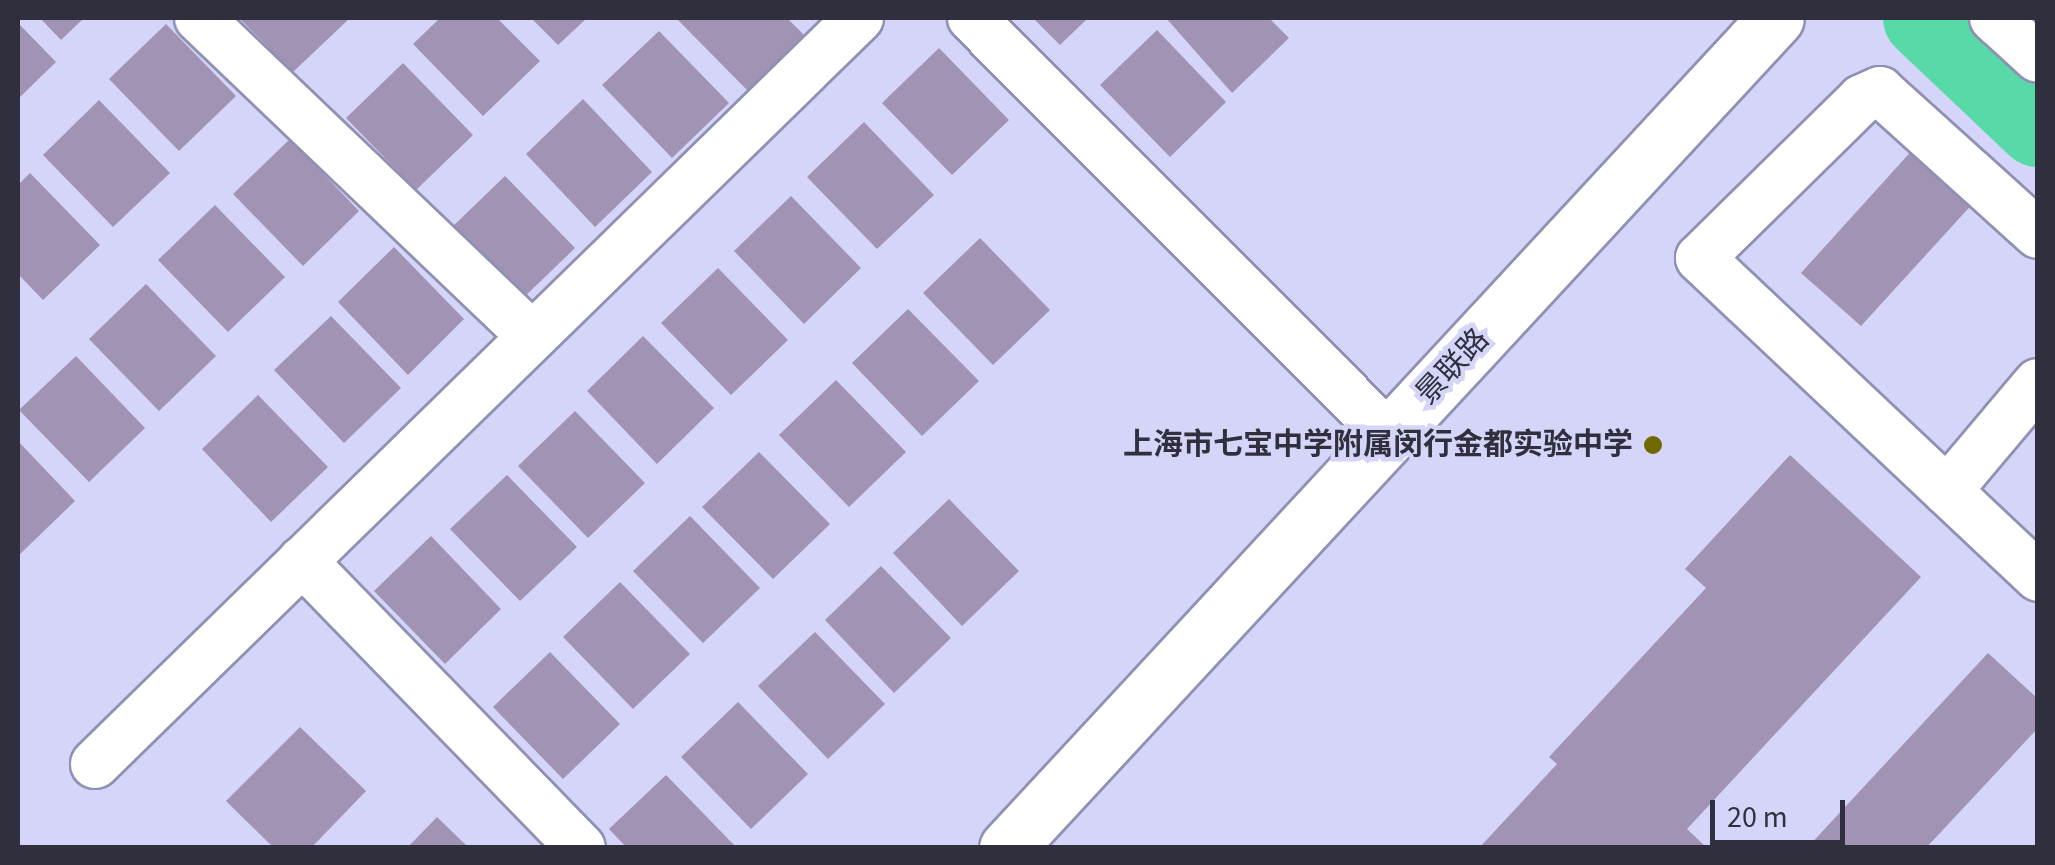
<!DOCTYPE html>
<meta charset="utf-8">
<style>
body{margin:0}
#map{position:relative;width:2055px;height:865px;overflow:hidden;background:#d4d5f9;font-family:"Source Sans 3","Noto Sans SC",sans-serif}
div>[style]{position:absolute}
.river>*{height:82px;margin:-41px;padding:0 41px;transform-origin:41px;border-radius:41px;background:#57d9a8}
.building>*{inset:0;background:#a193b4}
.roads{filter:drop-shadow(2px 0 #9090b2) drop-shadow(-2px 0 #9090b2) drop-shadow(0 2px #9090b2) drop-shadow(0 -2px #9090b2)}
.minor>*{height:48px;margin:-24px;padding:0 24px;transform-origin:24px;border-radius:24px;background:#fff}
.tertiary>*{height:55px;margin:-27.5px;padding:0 27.5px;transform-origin:27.5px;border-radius:27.5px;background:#fff}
.dots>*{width:28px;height:28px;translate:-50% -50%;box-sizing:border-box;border:5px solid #d4d5f9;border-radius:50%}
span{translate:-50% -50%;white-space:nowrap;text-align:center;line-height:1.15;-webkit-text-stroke:9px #d4d5f9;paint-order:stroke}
.street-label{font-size:30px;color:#2f2f3d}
.poi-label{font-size:30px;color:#2f2f3d;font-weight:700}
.right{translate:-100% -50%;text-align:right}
.frame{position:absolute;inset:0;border:20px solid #2f2f3d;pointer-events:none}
.scale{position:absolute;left:1710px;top:800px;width:135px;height:45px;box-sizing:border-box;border:5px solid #2f2f3d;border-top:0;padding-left:12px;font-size:30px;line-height:35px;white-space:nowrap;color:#2f2f3d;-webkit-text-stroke:8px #d4d5f9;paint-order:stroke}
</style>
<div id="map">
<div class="river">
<div style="left:1924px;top:18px;width:157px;rotate:43.5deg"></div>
</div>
<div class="building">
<div style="clip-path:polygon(40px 18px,84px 18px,61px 40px)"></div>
<div style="clip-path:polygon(239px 18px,350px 18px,293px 72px)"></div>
<div style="clip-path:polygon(440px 18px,497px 18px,540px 61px,483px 116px,413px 44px)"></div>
<div style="clip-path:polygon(531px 18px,587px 18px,558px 45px)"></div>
<div style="clip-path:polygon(676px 18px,787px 18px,805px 36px,748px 91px)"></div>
<div style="clip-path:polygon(1033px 18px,1088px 18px,1060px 45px)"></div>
<div style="clip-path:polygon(1166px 18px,1269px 18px,1289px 38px,1232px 93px)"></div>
<div style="clip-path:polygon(18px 23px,56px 62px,18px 99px)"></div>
<div style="clip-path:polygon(166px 24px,236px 96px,179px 151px,109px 79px)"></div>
<div style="clip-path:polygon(1157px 30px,1226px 102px,1170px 157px,1100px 85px)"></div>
<div style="clip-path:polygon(659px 31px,729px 103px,672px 158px,602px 85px)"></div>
<div style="clip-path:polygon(939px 48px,1009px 120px,952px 175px,882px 103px)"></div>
<div style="clip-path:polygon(403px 63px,473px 135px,416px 190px,346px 118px)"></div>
<div style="clip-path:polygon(583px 99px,652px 172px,595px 227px,526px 154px)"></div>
<div style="clip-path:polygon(99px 100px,170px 173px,113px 227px,43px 155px)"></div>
<div style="clip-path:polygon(864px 122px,934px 195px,877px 249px,807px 177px)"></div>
<div style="clip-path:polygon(290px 139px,359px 211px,303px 266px,233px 194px)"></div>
<div style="clip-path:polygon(1916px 146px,1976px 200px,1861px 326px,1801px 273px)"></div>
<div style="clip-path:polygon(30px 173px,100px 245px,43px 300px,18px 274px,18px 185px)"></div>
<div style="clip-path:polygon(505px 176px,575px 248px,518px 303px,448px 231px)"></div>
<div style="clip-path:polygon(791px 196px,861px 268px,804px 324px,734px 251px)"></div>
<div style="clip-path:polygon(215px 205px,285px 277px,228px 332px,158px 260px)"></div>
<div style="clip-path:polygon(980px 238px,1050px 310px,993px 365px,923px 293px)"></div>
<div style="clip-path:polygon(394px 247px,464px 319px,408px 375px,338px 302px)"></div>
<div style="clip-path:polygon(718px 268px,788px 340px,731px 395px,661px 323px)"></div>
<div style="clip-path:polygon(146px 284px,216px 356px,159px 411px,89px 339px)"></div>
<div style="clip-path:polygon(908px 309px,979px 381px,922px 436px,852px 363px)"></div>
<div style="clip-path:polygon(331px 316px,401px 388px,344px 443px,274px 370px)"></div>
<div style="clip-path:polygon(643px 336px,714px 408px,657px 464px,587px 391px)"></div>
<div style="clip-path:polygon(76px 356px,145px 428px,89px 482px,19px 410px)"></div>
<div style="clip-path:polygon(836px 380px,906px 452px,849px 507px,779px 435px)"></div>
<div style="clip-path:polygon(258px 395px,328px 467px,271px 522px,202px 449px)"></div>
<div style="clip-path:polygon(575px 411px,645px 483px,588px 538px,518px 466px)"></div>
<div style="clip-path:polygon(18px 441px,75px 501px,18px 556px)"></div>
<div style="clip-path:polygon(759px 452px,830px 524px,773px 579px,702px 507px)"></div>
<div style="clip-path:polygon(1790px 455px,1921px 577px,1687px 829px,1707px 848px,1479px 848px,1557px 764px,1549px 757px,1706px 588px,1685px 569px)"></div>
<div style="clip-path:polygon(507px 475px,577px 547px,520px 601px,450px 529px)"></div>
<div style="clip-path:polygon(949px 499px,1019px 571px,962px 626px,893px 553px)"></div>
<div style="clip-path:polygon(690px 516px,760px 588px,703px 643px,633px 571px)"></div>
<div style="clip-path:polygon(431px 536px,501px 609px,445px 664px,374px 591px)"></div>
<div style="clip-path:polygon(881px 566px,951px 638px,894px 693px,825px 620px)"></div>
<div style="clip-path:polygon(620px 582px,690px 654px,633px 709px,563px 637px)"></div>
<div style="clip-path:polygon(815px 632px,885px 704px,828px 759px,758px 686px)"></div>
<div style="clip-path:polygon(550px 652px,620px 724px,563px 779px,493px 707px)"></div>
<div style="clip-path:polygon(1988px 653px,2038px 699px,2038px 728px,1926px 848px,1807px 848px)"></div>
<div style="clip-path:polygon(738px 702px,808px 774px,751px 829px,681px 757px)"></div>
<div style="clip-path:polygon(300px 727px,366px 791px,311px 848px,274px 848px,226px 801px)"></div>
<div style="clip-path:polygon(666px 775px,737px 848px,627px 848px,609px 829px)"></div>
<div style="clip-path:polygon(437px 817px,469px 848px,407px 848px)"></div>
</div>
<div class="roads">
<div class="minor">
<div style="left:199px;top:18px;width:460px;rotate:43.7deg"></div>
<div style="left:972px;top:18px;width:590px;rotate:45.07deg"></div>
<div style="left:1994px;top:18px;width:59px;rotate:42.3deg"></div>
<div style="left:2038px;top:234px;width:213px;rotate:-137.9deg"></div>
<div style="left:1880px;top:91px;width:20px;rotate:156deg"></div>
<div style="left:1862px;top:99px;width:227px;rotate:135.5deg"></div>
<div style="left:1700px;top:258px;width:465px;rotate:43.3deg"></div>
<div style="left:1947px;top:491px;width:141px;rotate:-49.9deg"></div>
<div style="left:302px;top:561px;width:400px;rotate:45.8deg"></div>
<div style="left:95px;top:764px;width:1068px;rotate:-44.32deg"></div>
</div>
<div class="tertiary">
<div style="left:1007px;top:848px;width:1131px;rotate:-47.18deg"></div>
</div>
</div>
<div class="dots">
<div style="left:1653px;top:445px;background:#706901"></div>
</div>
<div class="street-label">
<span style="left:1453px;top:367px;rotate:-47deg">景联路</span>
</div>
<div class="poi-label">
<span class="right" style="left:1633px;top:445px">上海市七宝中学附属闵行金都实验中学</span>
</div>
<div class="frame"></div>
<div class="scale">20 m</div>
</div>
